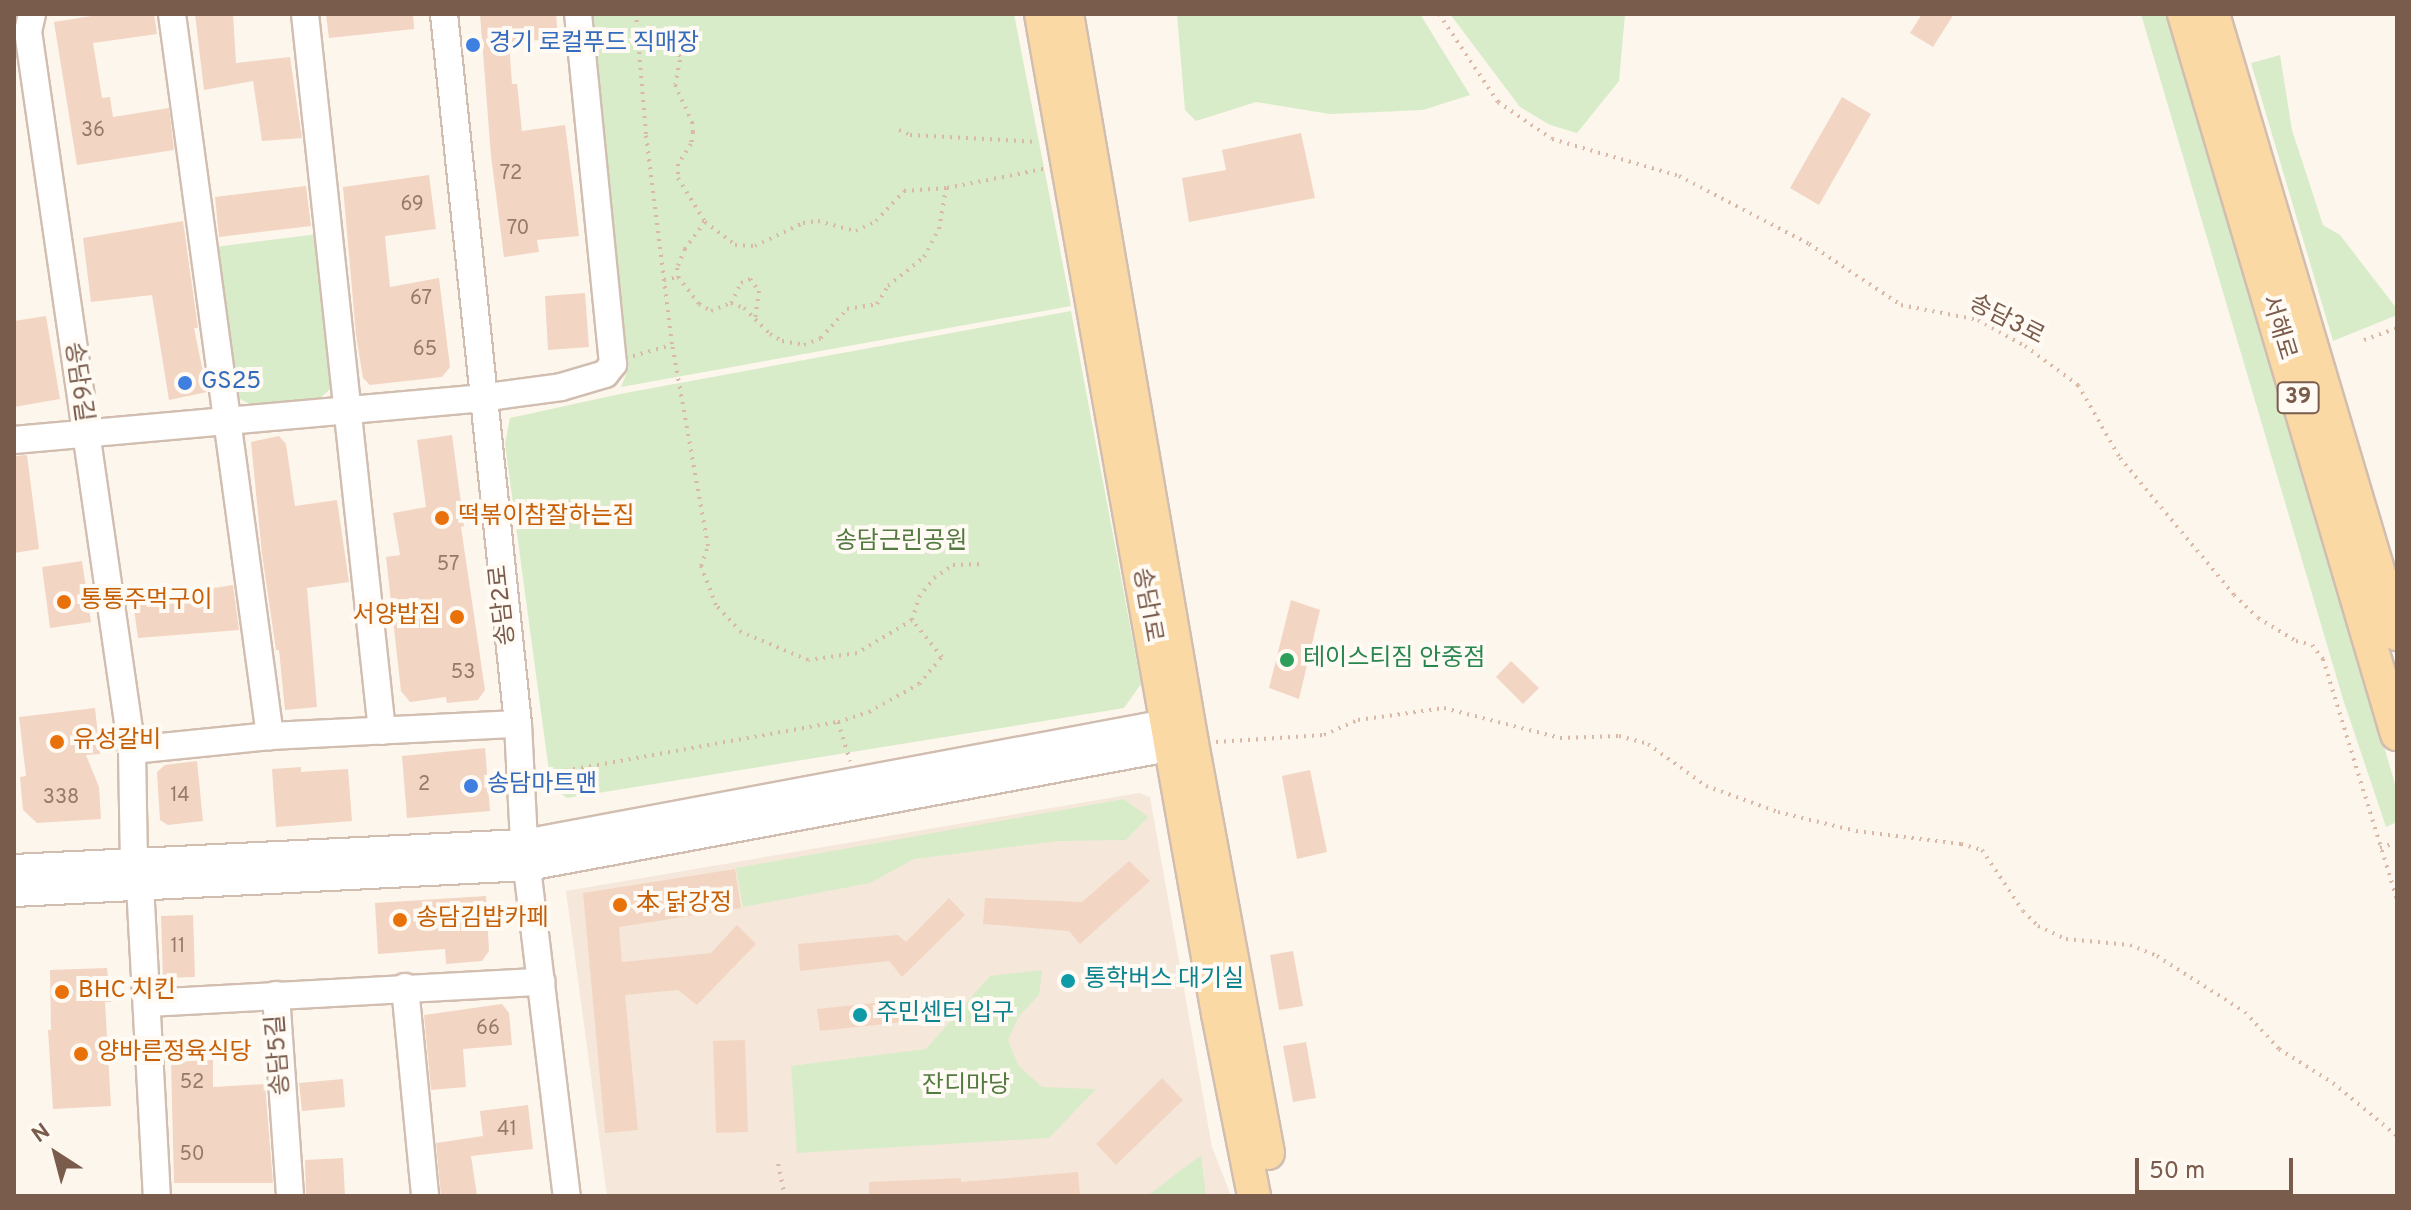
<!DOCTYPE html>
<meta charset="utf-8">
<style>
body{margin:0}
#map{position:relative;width:2411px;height:1210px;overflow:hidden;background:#fdf6ec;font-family:Overpass,"Noto Sans KR",sans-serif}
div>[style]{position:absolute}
.residential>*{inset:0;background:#f5e8da}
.green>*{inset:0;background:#d8ecc9}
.building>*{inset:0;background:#f3d5c3}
.path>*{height:4px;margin-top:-2px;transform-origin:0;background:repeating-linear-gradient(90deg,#d9b8a5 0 2px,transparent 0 8px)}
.roads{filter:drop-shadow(2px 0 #d1beb0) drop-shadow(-2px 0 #d1beb0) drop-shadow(0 2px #d1beb0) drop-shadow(0 -2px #d1beb0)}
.minor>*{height:26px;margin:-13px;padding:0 13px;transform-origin:13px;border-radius:13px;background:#fff}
.major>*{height:32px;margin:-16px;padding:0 16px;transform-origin:16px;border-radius:16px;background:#fbd9a5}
.dots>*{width:22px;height:22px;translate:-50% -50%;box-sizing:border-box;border:4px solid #fffaf3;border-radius:50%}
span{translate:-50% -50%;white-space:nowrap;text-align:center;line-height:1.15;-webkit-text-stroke:8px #fffaf3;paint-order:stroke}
.number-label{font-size:20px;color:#987a6a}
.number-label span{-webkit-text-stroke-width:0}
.shield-label span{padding:2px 6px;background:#fffaf3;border:2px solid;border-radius:6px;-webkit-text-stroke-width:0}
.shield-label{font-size:22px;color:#7a5c4d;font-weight:700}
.shop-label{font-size:24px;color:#366cbe}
.left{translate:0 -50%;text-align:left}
.street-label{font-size:24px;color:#7a5c4d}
.food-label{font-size:24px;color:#c56008}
.right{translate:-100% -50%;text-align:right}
.park-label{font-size:24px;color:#537a41}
.leisure-label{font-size:24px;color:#27864d}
.culture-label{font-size:24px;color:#0d838f}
.frame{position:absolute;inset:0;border:16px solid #7a5c4d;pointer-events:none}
.north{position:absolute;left:16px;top:1114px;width:80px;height:80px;-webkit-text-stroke:6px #fffaf3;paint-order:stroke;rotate:324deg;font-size:22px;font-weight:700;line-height:32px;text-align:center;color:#7a5c4d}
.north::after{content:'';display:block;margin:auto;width:28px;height:36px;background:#7a5c4d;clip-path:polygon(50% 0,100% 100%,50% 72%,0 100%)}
.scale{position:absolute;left:2135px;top:1158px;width:158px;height:36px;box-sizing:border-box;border:4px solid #7a5c4d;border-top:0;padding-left:10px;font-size:24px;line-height:28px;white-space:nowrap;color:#7a5c4d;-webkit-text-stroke:6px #fffaf3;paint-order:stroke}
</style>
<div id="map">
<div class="residential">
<div style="clip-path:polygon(1139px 793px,1150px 797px,1212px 1147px,1231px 1196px,607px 1196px,566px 891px)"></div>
</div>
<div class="green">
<div style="clip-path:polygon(591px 14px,1014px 14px,1071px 306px,621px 387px,629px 367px,596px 96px)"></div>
<div style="clip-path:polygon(1177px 14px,1420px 14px,1470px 95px,1423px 110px,1330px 114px,1256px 102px,1196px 121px,1185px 110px)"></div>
<div style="clip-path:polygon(1450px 14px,1625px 14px,1619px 81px,1577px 133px,1550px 125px,1520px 107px)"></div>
<div style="clip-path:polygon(2141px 14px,2168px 14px,2175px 28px,2397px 791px,2397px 822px,2386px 827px,2343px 699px)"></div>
<div style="clip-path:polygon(2280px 55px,2292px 130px,2323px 225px,2340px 235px,2397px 309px,2397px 315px,2333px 341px,2251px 63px)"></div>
<div style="clip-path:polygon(318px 234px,337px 383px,319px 399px,250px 404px,234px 396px,215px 247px)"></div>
<div style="clip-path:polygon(1071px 311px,1141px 684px,1124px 708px,567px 798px,551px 786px,505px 444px,510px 418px,620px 394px)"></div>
<div style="clip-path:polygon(1124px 799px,1148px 817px,1126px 840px,1059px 841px,914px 859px,870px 883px,743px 907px,736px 868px)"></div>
<div style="clip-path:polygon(1042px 970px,1039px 995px,1019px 1016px,1008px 1040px,1018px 1065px,1042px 1087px,1096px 1089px,1049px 1138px,797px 1153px,791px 1066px,926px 1049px,990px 976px)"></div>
<div style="clip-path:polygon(1201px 1155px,1206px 1196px,1147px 1196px)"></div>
</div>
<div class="building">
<div style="clip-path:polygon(104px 14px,154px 14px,157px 34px,93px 43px,102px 98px,110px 97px,113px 117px,169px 108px,174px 150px,77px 165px,54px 22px)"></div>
<div style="clip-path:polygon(195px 14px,233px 14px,236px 63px,290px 57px,302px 138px,262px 141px,253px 81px,204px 90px)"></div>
<div style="clip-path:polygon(326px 14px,413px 14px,414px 29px,329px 38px)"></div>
<div style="clip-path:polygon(480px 14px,556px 14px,558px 38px,509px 43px,512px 84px,517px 84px,522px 131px,565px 125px,574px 193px,579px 236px,537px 240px,539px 252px,504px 257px,491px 156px)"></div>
<div style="clip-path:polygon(1922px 14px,1954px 14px,1933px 47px,1910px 33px)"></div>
<div style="clip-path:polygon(1842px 97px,1871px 114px,1819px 205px,1790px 188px)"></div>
<div style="clip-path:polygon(1301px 133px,1315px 198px,1189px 222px,1182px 178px,1226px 170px,1222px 150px)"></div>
<div style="clip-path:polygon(429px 175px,436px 229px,385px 236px,390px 287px,439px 278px,450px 367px,442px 377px,370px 385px,363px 378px,356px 335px,343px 187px)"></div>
<div style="clip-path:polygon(306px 186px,311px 226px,219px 237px,215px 197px)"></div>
<div style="clip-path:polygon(183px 221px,198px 328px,194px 328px,207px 392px,169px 400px,152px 295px,91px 302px,83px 238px)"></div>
<div style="clip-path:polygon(585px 293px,589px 347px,548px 350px,545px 296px)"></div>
<div style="clip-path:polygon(46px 316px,60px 399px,14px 407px,14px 321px)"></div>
<div style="clip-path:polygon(452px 435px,464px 526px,461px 527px,485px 690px,478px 700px,447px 703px,446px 697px,410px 702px,401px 691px,386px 557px,400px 555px,393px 513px,426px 507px,417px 440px)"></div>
<div style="clip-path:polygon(279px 436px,286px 444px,295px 506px,337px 500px,349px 582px,307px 588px,317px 707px,285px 710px,279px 650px,276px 650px,262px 554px,251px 442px)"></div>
<div style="clip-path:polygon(27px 455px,39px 549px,14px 553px,14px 456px)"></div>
<div style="clip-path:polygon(82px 561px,91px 622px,50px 628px,42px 567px)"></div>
<div style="clip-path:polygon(233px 585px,239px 630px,138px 638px,132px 595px,174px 589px,175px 594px)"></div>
<div style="clip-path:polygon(1291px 600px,1320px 610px,1299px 699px,1269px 688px)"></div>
<div style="clip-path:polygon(1511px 661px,1539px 688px,1523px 704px,1496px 677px)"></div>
<div style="clip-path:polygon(95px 708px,100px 754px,86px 755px,99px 787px,101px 819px,37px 823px,23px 810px,20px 777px,26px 776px,19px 717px)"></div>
<div style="clip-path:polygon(485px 748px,490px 811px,407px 818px,402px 756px)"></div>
<div style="clip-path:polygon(197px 761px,203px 821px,168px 825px,160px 820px,157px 772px,165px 765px)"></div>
<div style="clip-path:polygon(301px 767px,301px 772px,348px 769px,352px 821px,276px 827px,272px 769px)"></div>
<div style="clip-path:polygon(1310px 770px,1327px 852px,1297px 859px,1282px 776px)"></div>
<div style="clip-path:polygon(1129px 861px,1150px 881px,1080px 944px,1069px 931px,983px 924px,985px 898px,1082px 902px)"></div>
<div style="clip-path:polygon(735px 869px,741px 908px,619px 927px,622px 962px,711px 953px,737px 925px,756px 944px,697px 1005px,678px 990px,625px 995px,638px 1130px,605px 1133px,583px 893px)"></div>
<div style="clip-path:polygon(486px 896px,489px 951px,482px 961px,446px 964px,445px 949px,378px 954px,375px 903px)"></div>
<div style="clip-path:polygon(949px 898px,965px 915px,902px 977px,889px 961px,800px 971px,798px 944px,898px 935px,906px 942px)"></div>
<div style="clip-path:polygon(193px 915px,195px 977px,163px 978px,161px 916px)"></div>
<div style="clip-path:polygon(1293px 951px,1303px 1006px,1279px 1010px,1270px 955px)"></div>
<div style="clip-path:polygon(107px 968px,111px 1002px,105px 1002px,111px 1106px,53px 1109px,48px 1030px,51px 1030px,50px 970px)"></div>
<div style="clip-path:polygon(901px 1000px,903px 1022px,820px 1031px,817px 1009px)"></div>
<div style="clip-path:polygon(502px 1004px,509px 1013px,512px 1045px,463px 1049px,466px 1087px,431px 1090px,424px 1015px)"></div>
<div style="clip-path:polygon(745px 1040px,748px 1132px,716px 1133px,713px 1041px)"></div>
<div style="clip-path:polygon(1306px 1042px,1316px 1098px,1293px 1102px,1283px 1046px)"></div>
<div style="clip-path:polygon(213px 1060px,213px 1087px,265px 1084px,273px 1183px,174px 1183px,171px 1062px)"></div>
<div style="clip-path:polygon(1162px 1078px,1183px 1100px,1116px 1165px,1096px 1144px)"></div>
<div style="clip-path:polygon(343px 1079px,345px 1107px,302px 1111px,299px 1083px)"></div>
<div style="clip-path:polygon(528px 1105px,533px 1149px,471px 1156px,477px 1196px,441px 1196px,436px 1143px,483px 1136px,480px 1111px)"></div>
<div style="clip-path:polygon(343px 1158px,345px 1196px,306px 1196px,305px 1160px)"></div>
<div style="clip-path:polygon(1078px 1172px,1080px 1196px,869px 1196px,869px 1182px,961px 1178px,961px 1182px)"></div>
</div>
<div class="path">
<div style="left:1439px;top:14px;width:106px;rotate:56.2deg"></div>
<div style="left:1498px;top:102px;width:65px;rotate:34.4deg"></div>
<div style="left:1552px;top:139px;width:132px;rotate:16.2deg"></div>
<div style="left:1679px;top:176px;width:147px;rotate:27.6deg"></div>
<div style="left:1809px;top:244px;width:110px;rotate:33.5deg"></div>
<div style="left:1901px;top:305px;width:78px;rotate:11deg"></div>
<div style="left:1978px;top:320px;width:54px;rotate:29deg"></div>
<div style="left:2025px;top:346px;width:66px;rotate:36.3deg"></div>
<div style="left:2078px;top:385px;width:84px;rotate:60.1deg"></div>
<div style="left:2120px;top:458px;width:178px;rotate:50.2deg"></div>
<div style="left:2234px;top:595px;width:33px;rotate:44deg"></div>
<div style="left:2258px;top:618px;width:44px;rotate:31.2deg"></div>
<div style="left:2296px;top:641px;width:16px;rotate:14deg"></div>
<div style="left:2312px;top:645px;width:18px;rotate:52deg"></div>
<div style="left:2323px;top:659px;width:251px;rotate:72.9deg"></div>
<div style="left:640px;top:36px;width:26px;rotate:-7deg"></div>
<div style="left:666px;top:33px;width:12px;rotate:31deg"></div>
<div style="left:676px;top:39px;width:21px;rotate:79deg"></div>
<div style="left:680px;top:60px;width:25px;rotate:101deg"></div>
<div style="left:675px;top:85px;width:41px;rotate:65.3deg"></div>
<div style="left:692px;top:122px;width:10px;rotate:84deg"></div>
<div style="left:693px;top:132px;width:12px;rotate:99deg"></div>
<div style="left:691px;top:144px;width:24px;rotate:123deg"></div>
<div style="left:678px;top:164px;width:14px;rotate:90deg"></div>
<div style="left:678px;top:178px;width:52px;rotate:58.5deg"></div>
<div style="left:705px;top:222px;width:38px;rotate:37deg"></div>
<div style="left:735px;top:245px;width:20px;rotate:3deg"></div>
<div style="left:755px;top:246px;width:53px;rotate:-25.6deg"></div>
<div style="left:803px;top:223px;width:15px;rotate:-8deg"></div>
<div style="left:818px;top:221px;width:39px;rotate:15deg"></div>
<div style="left:856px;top:231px;width:22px;rotate:-27deg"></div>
<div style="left:876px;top:221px;width:41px;rotate:-47deg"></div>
<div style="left:904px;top:191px;width:43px;rotate:-4deg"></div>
<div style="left:947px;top:188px;width:98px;rotate:-11.2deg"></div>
<div style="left:899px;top:130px;width:12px;rotate:24deg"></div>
<div style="left:910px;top:135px;width:128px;rotate:3.1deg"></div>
<div style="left:705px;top:222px;width:34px;rotate:127deg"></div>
<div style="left:685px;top:249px;width:21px;rotate:113deg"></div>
<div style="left:677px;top:268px;width:9px;rotate:84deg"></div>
<div style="left:678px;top:277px;width:34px;rotate:52deg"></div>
<div style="left:699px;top:304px;width:14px;rotate:30deg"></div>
<div style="left:711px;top:311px;width:22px;rotate:-22deg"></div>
<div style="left:731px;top:303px;width:14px;rotate:21deg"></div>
<div style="left:744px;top:308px;width:37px;rotate:45deg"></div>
<div style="left:770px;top:334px;width:14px;rotate:30deg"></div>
<div style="left:782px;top:341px;width:22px;rotate:10deg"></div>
<div style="left:804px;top:345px;width:18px;rotate:-22deg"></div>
<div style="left:821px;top:338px;width:39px;rotate:-48deg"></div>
<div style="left:847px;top:309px;width:30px;rotate:-9deg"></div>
<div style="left:877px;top:304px;width:21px;rotate:-59deg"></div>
<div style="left:888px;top:286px;width:46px;rotate:-38.9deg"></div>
<div style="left:924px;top:257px;width:32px;rotate:-62deg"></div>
<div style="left:939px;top:229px;width:42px;rotate:-80.3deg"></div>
<div style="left:664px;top:280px;width:14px;rotate:-12deg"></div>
<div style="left:731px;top:303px;width:22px;rotate:-63deg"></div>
<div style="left:741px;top:283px;width:10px;rotate:-24deg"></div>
<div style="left:750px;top:279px;width:15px;rotate:53deg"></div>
<div style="left:759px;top:291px;width:27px;rotate:98deg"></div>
<div style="left:2364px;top:340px;width:35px;rotate:-20deg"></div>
<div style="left:633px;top:356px;width:40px;rotate:-16deg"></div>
<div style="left:912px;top:620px;width:24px;rotate:-73deg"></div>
<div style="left:919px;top:597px;width:24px;rotate:-52deg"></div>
<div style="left:934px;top:578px;width:23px;rotate:-34deg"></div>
<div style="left:953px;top:565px;width:32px;rotate:-2deg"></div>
<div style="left:838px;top:722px;width:41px;rotate:72.9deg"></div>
<div style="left:1216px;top:742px;width:108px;rotate:-3.7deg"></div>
<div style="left:1324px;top:735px;width:37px;rotate:-24deg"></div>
<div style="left:1358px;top:720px;width:87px;rotate:-7.9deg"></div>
<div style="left:1444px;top:708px;width:120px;rotate:14.5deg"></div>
<div style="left:1560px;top:738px;width:59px;rotate:-1.9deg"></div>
<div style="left:1619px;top:736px;width:30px;rotate:15deg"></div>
<div style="left:1648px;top:744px;width:72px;rotate:35.9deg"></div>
<div style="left:1706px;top:786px;width:77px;rotate:19.9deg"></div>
<div style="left:1778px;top:812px;width:80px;rotate:13.7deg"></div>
<div style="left:1856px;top:831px;width:106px;rotate:7.1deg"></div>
<div style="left:1961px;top:844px;width:22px;rotate:16deg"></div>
<div style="left:1982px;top:850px;width:73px;rotate:56.1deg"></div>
<div style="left:2023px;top:911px;width:21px;rotate:45deg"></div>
<div style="left:2038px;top:926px;width:31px;rotate:25deg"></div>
<div style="left:2066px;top:939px;width:64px;rotate:5.4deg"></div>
<div style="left:2130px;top:945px;width:29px;rotate:22deg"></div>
<div style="left:2157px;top:956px;width:104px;rotate:32.5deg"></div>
<div style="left:2245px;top:1012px;width:50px;rotate:47.4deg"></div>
<div style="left:2279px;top:1049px;width:64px;rotate:32.2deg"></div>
<div style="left:2333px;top:1083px;width:83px;rotate:39.6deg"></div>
<div style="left:542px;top:775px;width:301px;rotate:-10.2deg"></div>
<div style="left:838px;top:722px;width:33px;rotate:-18deg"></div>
<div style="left:869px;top:712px;width:57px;rotate:-29.2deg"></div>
<div style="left:919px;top:684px;width:35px;rotate:-50deg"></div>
<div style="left:942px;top:657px;width:48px;rotate:-129deg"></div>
<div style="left:912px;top:620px;width:64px;rotate:149deg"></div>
<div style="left:857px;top:653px;width:49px;rotate:171.9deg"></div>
<div style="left:808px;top:660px;width:73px;rotate:-157.3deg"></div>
<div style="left:741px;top:632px;width:37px;rotate:-133deg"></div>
<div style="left:716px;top:605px;width:42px;rotate:-111deg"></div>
<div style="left:701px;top:566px;width:21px;rotate:-71deg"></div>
<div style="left:708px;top:546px;width:205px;rotate:-100.1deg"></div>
<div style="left:672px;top:344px;width:212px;rotate:-97.1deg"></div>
<div style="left:646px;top:134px;width:120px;rotate:-94.8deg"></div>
<div style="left:2380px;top:848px;width:18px;rotate:-19deg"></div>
<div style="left:778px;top:1164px;width:33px;rotate:78deg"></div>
</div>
<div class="roads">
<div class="minor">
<div style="left:32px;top:14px;width:17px;rotate:103deg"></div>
<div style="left:28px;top:31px;width:726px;rotate:81.77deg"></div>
<div style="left:132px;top:750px;width:114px;rotate:89deg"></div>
<div style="left:172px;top:14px;width:729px;rotate:82.27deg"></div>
<div style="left:305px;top:14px;width:721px;rotate:83.87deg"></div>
<div style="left:444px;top:14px;width:714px;rotate:84.05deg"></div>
<div style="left:518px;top:724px;width:119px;rotate:87.1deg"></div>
<div style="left:524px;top:843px;width:356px;rotate:83.1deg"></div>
<div style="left:14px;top:440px;width:469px;rotate:-5.1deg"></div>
<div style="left:481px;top:398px;width:81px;rotate:-7.8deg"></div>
<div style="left:561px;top:387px;width:46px;rotate:-16.5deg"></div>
<div style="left:605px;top:374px;width:13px;rotate:-51deg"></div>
<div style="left:613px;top:364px;width:352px;rotate:-95.7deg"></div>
<div style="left:132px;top:750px;width:139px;rotate:-5.8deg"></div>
<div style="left:270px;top:736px;width:248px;rotate:-2.8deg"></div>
<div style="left:14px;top:868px;width:511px;rotate:-2.81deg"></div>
<div style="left:524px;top:843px;width:653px;rotate:-10.59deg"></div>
<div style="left:1166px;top:723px;width:20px;rotate:-20deg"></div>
<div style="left:140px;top:885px;width:311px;rotate:86.9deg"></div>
<div style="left:14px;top:893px;width:515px;rotate:-2.9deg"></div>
<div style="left:528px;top:867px;width:673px;rotate:-10.53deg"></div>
<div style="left:405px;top:987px;width:210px;rotate:84.5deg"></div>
<div style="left:276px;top:995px;width:201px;rotate:86deg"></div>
<div style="left:147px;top:1003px;width:395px;rotate:-3.1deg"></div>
</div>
<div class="major">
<div style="left:1041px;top:14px;width:1016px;rotate:79.96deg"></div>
<div style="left:1218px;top:1014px;width:186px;rotate:78.8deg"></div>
<div style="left:1067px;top:14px;width:740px;rotate:80.27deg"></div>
<div style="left:1192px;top:743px;width:417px;rotate:79.5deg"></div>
<div style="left:2184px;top:14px;width:751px;rotate:73.52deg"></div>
<div style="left:2213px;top:14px;width:647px;rotate:73.47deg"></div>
</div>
</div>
<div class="dots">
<div style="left:473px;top:45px;background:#3f7fe0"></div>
<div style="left:185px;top:383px;background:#3f7fe0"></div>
<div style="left:442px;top:518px;background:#e8710a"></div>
<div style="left:64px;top:602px;background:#e8710a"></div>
<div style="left:457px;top:617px;background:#e8710a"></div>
<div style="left:1287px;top:660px;background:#2e9e5b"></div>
<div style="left:57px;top:742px;background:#e8710a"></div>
<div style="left:471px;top:786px;background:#3f7fe0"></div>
<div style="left:620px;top:905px;background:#e8710a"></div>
<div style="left:400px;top:920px;background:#e8710a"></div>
<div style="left:1068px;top:981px;background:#0f9aa8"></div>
<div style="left:62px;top:992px;background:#e8710a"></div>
<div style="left:860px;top:1015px;background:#0f9aa8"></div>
<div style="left:81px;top:1054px;background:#e8710a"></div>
</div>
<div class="number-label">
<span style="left:93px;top:131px">36</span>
<span style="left:511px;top:174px">72</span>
<span style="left:412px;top:205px">69</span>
<span style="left:518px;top:229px">70</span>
<span style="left:421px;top:299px">67</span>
<span style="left:425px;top:350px">65</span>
<span style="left:448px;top:565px">57</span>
<span style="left:463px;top:673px">53</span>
<span style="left:424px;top:785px">2</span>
<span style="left:180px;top:796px">14</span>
<span style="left:61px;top:798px">338</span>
<span style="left:178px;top:947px">11</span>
<span style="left:488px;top:1029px">66</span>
<span style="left:192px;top:1083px">52</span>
<span style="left:507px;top:1130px">41</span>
<span style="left:192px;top:1155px">50</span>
</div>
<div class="shield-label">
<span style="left:2298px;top:398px">39</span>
</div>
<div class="shop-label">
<span class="left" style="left:489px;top:45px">경기 로컬푸드 직매장</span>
<span class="left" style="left:201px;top:383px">GS25</span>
<span class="left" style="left:487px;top:786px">송담마트맨</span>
</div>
<div class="street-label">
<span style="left:2006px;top:321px;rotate:27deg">송담3로</span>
<span style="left:2277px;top:328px;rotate:73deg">서해로</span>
<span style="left:77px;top:382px;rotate:82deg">송담6길</span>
<span style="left:504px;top:605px;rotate:-96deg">송담2로</span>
<span style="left:1146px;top:605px;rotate:80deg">송담1로</span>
<span style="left:280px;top:1055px;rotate:-94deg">송담5길</span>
</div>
<div class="food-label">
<span class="left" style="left:458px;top:518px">떡볶이참잘하는집</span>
<span class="left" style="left:80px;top:602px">통통주먹구이</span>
<span class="right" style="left:441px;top:617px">서양밥집</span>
<span class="left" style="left:73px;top:742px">유성갈비</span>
<span class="left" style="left:636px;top:905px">本 닭강정</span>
<span class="left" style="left:416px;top:920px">송담김밥카페</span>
<span class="left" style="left:78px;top:992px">BHC 치킨</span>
<span class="left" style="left:97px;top:1054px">양바른정육식당</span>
</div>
<div class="park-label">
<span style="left:901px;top:543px">송담근린공원</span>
<span style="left:966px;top:1087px">잔디마당</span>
</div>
<div class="leisure-label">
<span class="left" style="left:1303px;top:660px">테이스티짐 안중점</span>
</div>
<div class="culture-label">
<span class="left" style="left:1084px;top:981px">통학버스 대기실</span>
<span class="left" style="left:876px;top:1015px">주민센터 입구</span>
</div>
<div class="frame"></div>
<div class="north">N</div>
<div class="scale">50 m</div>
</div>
